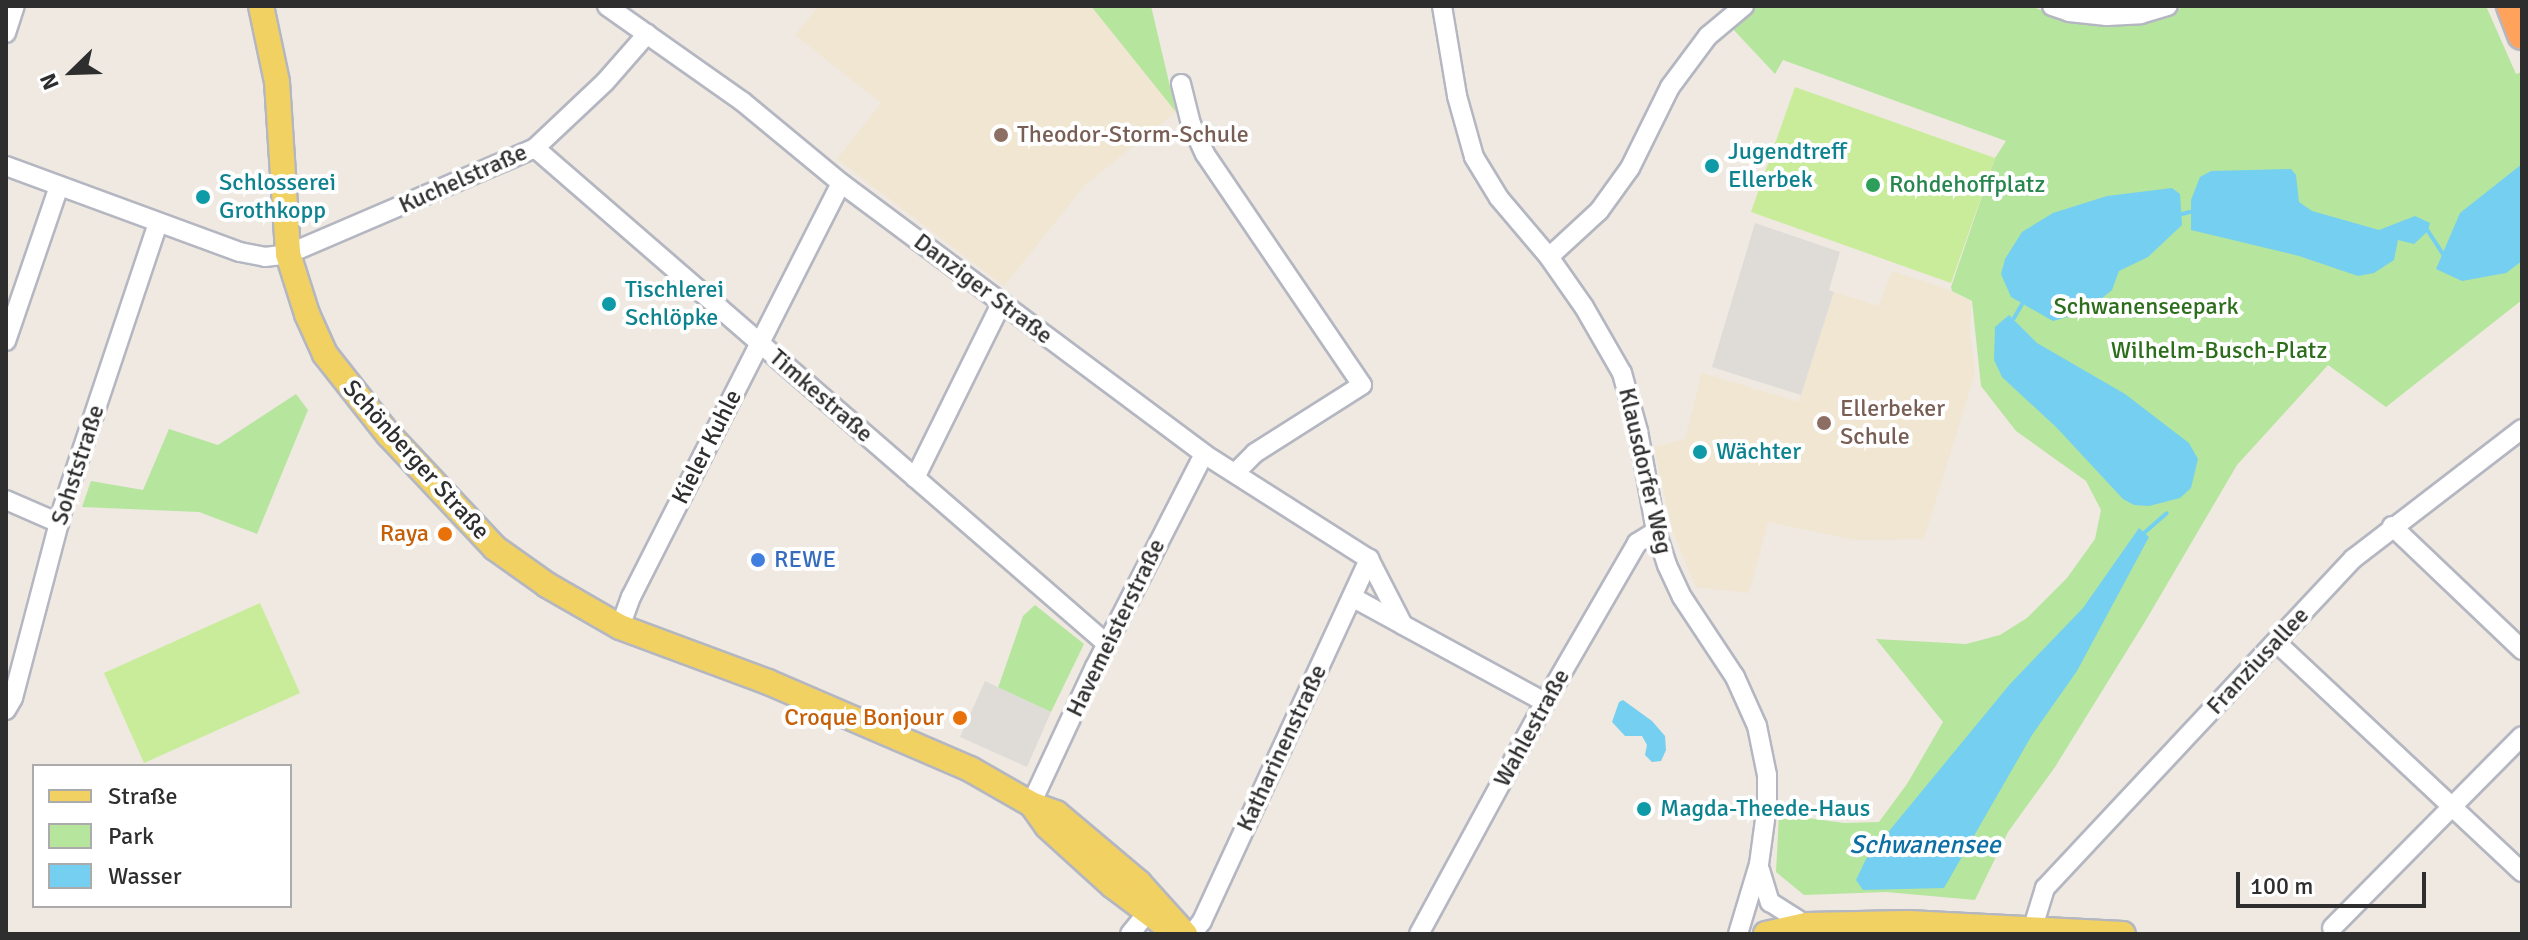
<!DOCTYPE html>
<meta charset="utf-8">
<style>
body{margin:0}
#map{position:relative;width:2528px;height:940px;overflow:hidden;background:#efe9e1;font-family:Signika,sans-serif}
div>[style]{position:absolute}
.education>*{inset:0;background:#f0e6d1}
.green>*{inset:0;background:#b6e59e}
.pitch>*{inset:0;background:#c9ec9a}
.plaza>*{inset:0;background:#dfdcd8}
.water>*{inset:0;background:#75cff0}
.stream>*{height:4px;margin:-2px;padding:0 2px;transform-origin:2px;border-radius:2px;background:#75cff0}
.roads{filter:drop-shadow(2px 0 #b4b7c1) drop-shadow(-2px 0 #b4b7c1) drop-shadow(0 2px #b4b7c1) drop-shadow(0 -2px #b4b7c1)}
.minor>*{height:18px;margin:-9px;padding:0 9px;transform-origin:9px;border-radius:9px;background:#fff}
.major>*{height:24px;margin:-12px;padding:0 12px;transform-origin:12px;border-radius:12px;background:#f2d163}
.highway>*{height:28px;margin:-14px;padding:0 14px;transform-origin:14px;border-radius:14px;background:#ffa35c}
.dots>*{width:22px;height:22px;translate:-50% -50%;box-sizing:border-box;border:4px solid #fff;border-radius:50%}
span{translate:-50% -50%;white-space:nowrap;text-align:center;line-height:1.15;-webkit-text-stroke:8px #fff;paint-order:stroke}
.education-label{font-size:24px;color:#785e54}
.left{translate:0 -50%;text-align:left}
.culture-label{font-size:24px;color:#0d838f}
.street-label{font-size:24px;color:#2e2e2e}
.leisure-label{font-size:24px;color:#27864d}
.park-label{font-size:24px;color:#2c6e1b}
.food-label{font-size:24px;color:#c56008}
.right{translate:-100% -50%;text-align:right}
.shop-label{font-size:24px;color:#366cbe}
.water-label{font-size:26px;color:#0d6fa3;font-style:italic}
.frame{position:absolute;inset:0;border:8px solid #2e2e2e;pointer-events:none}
.legend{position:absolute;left:32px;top:764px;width:260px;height:144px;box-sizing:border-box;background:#fff;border:2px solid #ababab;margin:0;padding:10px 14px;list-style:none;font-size:24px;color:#2e2e2e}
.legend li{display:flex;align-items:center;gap:16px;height:40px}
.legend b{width:40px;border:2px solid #ababab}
.north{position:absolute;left:32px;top:32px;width:80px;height:80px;-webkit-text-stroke:6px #fff;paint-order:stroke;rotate:247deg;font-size:22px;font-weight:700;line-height:32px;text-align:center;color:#2e2e2e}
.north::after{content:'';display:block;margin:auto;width:28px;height:36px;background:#2e2e2e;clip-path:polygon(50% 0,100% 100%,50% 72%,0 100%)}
.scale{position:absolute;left:2236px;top:872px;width:190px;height:36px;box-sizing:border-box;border:4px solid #2e2e2e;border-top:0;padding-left:10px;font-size:24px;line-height:28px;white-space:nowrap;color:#2e2e2e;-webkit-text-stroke:6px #fff;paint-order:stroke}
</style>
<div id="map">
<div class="education">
<div style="clip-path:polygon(819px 6px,1091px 6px,1176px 112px,1085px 185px,1004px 286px,837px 159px,881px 103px,795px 35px)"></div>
<div style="clip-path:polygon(1892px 271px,1952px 291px,1971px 302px,1970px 334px,1975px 373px,1924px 539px,1855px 540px,1768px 522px,1749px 593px,1696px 587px,1673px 532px,1654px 447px,1685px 439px,1702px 373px,1799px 402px,1834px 292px,1879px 306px)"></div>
</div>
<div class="green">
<div style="clip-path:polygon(1091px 6px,1151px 6px,1176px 112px)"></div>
<div style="clip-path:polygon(1756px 6px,2029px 6px,2069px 19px,2148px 20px,2187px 6px,2486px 6px,2516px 74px,2522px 72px,2522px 300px,2386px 407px,2328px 365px,2237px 465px,2146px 620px,2055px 767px,2008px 832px,1975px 900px,1886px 892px,1804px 895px,1776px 872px,1779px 814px,1844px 823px,1879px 822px,1907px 784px,1943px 722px,1876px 639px,1966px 644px,2000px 635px,2027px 618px,2067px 578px,2095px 539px,2101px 510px,2086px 481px,2016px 431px,1981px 386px,1972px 301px,1952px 291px,1951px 287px,1995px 158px,2006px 141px,1783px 60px,1775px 74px,1730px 26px)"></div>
<div style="clip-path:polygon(296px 394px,308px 410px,257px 534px,199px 512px,82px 507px,91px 481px,143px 490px,169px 429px,218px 445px)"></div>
<div style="clip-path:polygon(1035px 605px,1084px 644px,1051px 712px,998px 688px,1023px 616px)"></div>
</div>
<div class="pitch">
<div style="clip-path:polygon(1795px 87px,1995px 158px,1951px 283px,1751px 212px)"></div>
<div style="clip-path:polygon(260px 603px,300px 693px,144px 763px,104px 673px)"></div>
</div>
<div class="plaza">
<div style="clip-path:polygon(1755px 223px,1840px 252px,1829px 290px,1834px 292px,1801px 395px,1712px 367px)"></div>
<div style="clip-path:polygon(985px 681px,1051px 712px,1027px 767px,960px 737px)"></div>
</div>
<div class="water">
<div style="clip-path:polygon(2522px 164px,2522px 261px,2506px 273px,2462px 281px,2436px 269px,2460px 213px)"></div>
<div style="clip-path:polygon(2291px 169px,2296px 175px,2299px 202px,2312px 211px,2379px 230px,2415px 216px,2430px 223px,2428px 231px,2414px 244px,2398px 240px,2394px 260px,2374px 273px,2358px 276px,2299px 256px,2191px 230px,2191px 200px,2200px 177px,2211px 171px)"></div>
<div style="clip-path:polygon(2172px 188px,2180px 194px,2182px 225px,2148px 257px,2119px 271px,2112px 290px,2085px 312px,2053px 321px,2011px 297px,2001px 274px,2005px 259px,2022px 232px,2053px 213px,2107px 196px)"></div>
<div style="clip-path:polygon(2009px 315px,2037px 343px,2125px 394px,2189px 443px,2198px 459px,2191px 488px,2180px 498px,2149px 506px,2134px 505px,2123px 499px,2056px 427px,2002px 377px,1994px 360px,1995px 327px)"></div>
<div style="clip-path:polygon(2139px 528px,2149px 537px,2077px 671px,2032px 735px,1944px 888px,1863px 890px,1856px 880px,1866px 859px,2010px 684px,2083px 608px)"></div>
<div style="clip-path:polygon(1623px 700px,1652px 721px,1665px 736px,1666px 750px,1661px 761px,1652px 762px,1645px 755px,1647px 745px,1642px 736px,1625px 736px,1612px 722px,1619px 702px)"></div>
</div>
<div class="stream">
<div style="left:2182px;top:214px;width:8px;rotate:-14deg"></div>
<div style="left:2428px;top:231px;width:27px;rotate:57deg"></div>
<div style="left:2014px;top:318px;width:16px;rotate:-60deg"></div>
<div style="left:2144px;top:533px;width:30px;rotate:-41deg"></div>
</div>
<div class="roads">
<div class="minor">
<div style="left:607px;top:6px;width:166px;rotate:35.2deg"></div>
<div style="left:743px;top:102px;width:127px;rotate:39.6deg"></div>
<div style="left:841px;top:183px;width:453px;rotate:36.7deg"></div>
<div style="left:1204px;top:454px;width:196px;rotate:32.5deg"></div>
<div style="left:1442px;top:6px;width:91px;rotate:80.5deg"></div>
<div style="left:1457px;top:96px;width:63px;rotate:74.4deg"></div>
<div style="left:1474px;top:157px;width:48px;rotate:58.6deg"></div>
<div style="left:1499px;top:198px;width:77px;rotate:49.7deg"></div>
<div style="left:1549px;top:257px;width:61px;rotate:55deg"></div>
<div style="left:1584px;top:307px;width:76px;rotate:60.1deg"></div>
<div style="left:1622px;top:373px;width:60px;rotate:74.6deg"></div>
<div style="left:1638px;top:431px;width:102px;rotate:79.8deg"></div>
<div style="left:1656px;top:531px;width:36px;rotate:72deg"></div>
<div style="left:1667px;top:565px;width:35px;rotate:65deg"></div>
<div style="left:1682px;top:597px;width:96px;rotate:56.5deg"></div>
<div style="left:1735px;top:677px;width:54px;rotate:65.8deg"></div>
<div style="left:1757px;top:726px;width:50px;rotate:78.5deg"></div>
<div style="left:1767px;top:775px;width:30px;rotate:90deg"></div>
<div style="left:1767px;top:805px;width:60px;rotate:97.7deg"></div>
<div style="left:1759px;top:864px;width:73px;rotate:106.7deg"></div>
<div style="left:2052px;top:6px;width:18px;rotate:19deg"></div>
<div style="left:2069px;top:12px;width:38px;rotate:6deg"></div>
<div style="left:2107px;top:16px;width:34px;rotate:-3deg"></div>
<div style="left:2141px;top:14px;width:28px;rotate:-17deg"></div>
<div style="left:6px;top:33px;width:28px;rotate:-72deg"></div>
<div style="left:1181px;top:84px;width:41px;rotate:76deg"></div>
<div style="left:1191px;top:124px;width:33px;rotate:65deg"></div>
<div style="left:1205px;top:154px;width:279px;rotate:55.8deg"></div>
<div style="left:1362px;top:385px;width:127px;rotate:147.6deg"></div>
<div style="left:1255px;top:453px;width:28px;rotate:135deg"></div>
<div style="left:535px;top:148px;width:757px;rotate:40.93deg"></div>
<div style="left:6px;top:166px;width:249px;rotate:20.2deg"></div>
<div style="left:240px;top:252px;width:25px;rotate:11deg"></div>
<div style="left:265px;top:257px;width:23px;rotate:-7deg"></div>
<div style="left:288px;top:254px;width:269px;rotate:-23.2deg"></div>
<div style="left:535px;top:148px;width:96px;rotate:-43.3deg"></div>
<div style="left:605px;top:82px;width:64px;rotate:-48.8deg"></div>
<div style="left:1549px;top:257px;width:68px;rotate:-42.6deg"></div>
<div style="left:1599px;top:211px;width:53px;rotate:-54.2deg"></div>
<div style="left:1630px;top:168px;width:90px;rotate:-63.7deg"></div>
<div style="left:1670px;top:87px;width:64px;rotate:-53.3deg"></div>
<div style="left:1708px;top:36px;width:47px;rotate:-39.8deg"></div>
<div style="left:6px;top:341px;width:164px;rotate:-71.1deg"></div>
<div style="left:915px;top:478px;width:196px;rotate:-63.7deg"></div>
<div style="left:6px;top:500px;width:58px;rotate:23.5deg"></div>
<div style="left:2392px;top:526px;width:180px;rotate:43.6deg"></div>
<div style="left:1369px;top:559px;width:74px;rotate:62.7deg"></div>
<div style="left:1403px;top:625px;width:162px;rotate:28.5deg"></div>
<div style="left:1352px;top:597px;width:58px;rotate:28.8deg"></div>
<div style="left:620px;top:627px;width:32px;rotate:-70deg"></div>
<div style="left:631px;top:597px;width:464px;rotate:-63.1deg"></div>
<div style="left:2276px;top:642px;width:337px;rotate:43.1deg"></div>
<div style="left:6px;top:710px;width:14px;rotate:-60deg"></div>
<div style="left:13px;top:698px;width:197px;rotate:-75.3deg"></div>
<div style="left:63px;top:507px;width:299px;rotate:-71.5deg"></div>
<div style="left:1031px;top:804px;width:151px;rotate:-65deg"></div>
<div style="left:1095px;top:667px;width:239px;rotate:-62.9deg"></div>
<div style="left:1760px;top:870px;width:34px;rotate:73deg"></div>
<div style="left:1770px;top:902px;width:43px;rotate:32.6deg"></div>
<div style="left:2033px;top:927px;width:41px;rotate:-72.9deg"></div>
<div style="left:2045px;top:888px;width:451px;rotate:-46.9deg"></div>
<div style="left:2353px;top:559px;width:213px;rotate:-37.6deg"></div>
<div style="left:2332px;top:928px;width:270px;rotate:-45.3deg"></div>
<div style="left:1130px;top:934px;width:26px;rotate:-51deg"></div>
<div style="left:1192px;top:934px;width:16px;rotate:-52deg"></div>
<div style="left:1202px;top:921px;width:399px;rotate:-65.2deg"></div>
<div style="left:1419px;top:934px;width:264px;rotate:-61.5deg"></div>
<div style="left:1545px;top:702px;width:184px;rotate:-59.9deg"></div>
<div style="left:1637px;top:543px;width:22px;rotate:-32deg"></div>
</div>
<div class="major">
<div style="left:261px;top:6px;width:78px;rotate:78.1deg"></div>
<div style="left:277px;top:82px;width:172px;rotate:86.3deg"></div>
<div style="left:288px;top:254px;width:63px;rotate:72.4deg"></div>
<div style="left:307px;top:314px;width:44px;rotate:65.8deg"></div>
<div style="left:325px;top:354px;width:102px;rotate:51.8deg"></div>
<div style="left:388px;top:434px;width:156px;rotate:46.8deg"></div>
<div style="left:495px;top:548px;width:64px;rotate:35.4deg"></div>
<div style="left:547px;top:585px;width:84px;rotate:29.9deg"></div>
<div style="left:620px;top:627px;width:158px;rotate:20.4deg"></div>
<div style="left:768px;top:682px;width:220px;rotate:23.3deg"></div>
<div style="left:970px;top:769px;width:70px;rotate:29.8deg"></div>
<div style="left:1031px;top:804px;width:27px;rotate:20deg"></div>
<div style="left:1056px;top:813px;width:109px;rotate:40.1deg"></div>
<div style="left:1139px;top:883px;width:69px;rotate:48deg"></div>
<div style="left:1033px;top:806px;width:24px;rotate:55deg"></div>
<div style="left:1047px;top:826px;width:89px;rotate:42.3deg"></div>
<div style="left:1113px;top:886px;width:65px;rotate:36.9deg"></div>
<div style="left:1766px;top:934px;width:41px;rotate:-12.7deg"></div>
<div style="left:1806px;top:925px;width:102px;rotate:-1.1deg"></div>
<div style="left:1908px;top:923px;width:215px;rotate:2.9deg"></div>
</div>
<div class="highway">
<div style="left:2511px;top:6px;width:31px;rotate:69deg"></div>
</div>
</div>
<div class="dots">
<div style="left:1001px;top:135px;background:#8d6e63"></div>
<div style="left:1712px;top:166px;background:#0f9aa8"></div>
<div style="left:1873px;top:185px;background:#2e9e5b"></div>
<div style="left:203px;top:197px;background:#0f9aa8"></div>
<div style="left:609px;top:304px;background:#0f9aa8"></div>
<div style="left:1824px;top:423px;background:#8d6e63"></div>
<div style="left:1700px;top:452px;background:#0f9aa8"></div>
<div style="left:445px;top:534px;background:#e8710a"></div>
<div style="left:758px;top:560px;background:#3f7fe0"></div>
<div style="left:960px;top:718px;background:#e8710a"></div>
<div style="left:1644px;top:809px;background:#0f9aa8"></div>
</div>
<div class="education-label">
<span class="left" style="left:1017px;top:135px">Theodor-Storm-Schule</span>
<span class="left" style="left:1840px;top:423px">Ellerbeker<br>Schule</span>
</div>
<div class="culture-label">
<span class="left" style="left:1728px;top:166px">Jugendtreff<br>Ellerbek</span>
<span class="left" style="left:219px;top:197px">Schlosserei<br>Grothkopp</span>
<span class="left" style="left:625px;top:304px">Tischlerei<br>Schlöpke</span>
<span class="left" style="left:1716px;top:452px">Wächter</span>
<span class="left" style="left:1660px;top:809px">Magda-Theede-Haus</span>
</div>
<div class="street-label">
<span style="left:463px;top:179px;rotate:-24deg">Kuchelstraße</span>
<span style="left:983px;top:289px;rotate:37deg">Danziger Straße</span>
<span style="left:821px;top:396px;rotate:41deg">Timkestraße</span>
<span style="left:707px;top:447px;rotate:-63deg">Kieler Kuhle</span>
<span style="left:416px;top:460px;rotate:48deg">Schönberger Straße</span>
<span style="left:78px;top:465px;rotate:-72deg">Sohststraße</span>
<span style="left:1645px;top:471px;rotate:77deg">Klausdorfer Weg</span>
<span style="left:1116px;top:628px;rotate:-64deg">Havemeisterstraße</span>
<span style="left:2258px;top:661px;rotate:-47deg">Franziusallee</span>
<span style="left:1532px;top:728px;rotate:-61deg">Wahlestraße</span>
<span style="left:1282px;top:748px;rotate:-65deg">Katharinenstraße</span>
</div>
<div class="leisure-label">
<span class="left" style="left:1889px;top:185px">Rohdehoffplatz</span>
</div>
<div class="park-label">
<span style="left:2146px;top:307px">Schwanenseepark</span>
<span style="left:2219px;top:351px">Wilhelm-Busch-Platz</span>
</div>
<div class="food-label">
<span class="right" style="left:429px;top:534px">Raya</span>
<span class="right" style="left:944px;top:718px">Croque Bonjour</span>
</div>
<div class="shop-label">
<span class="left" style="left:774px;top:560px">REWE</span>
</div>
<div class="water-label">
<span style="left:1925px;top:846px">Schwanensee</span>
</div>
<div class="frame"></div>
<ul class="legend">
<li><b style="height:10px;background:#f2d163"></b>Straße</li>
<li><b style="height:22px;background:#b6e59e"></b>Park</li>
<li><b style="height:22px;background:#75cff0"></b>Wasser</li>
</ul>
<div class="north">N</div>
<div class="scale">100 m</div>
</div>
